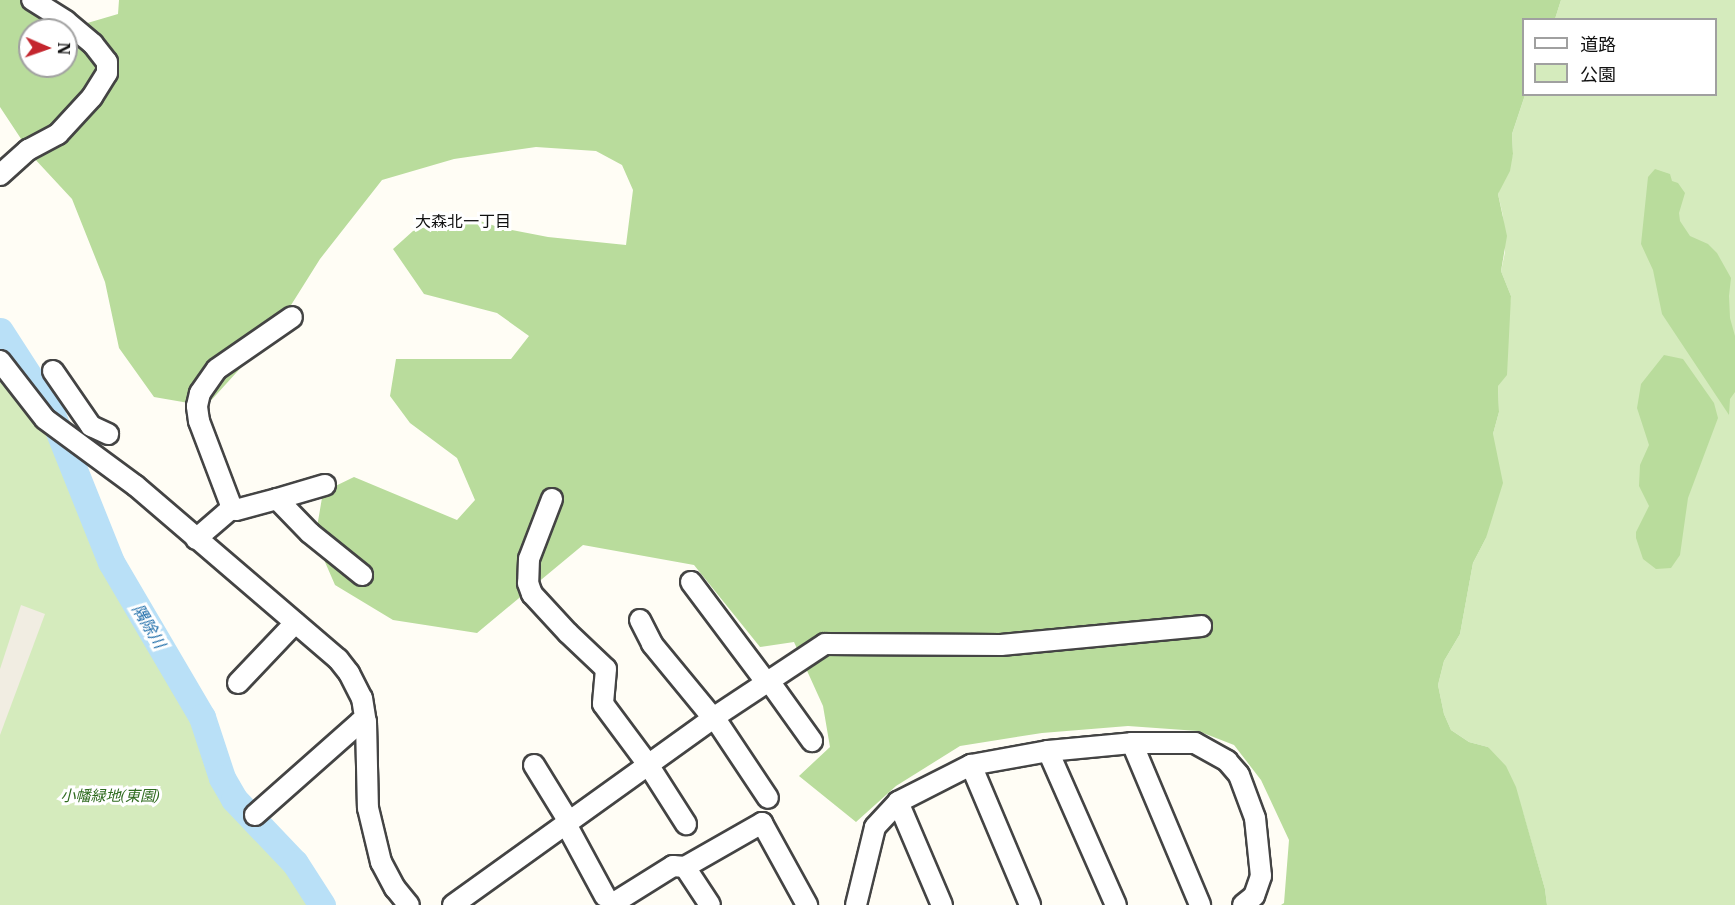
<!DOCTYPE html>
<meta charset="utf-8">
<style>
body{margin:0}
#map{position:relative;width:1735px;height:905px;overflow:hidden;background:#fffdf5;font-family:"IBM Plex Serif","Noto Sans JP",serif}
div>[style]{position:absolute}
.green>*{inset:0;background:#d5ebbd}
.forest>*{inset:0;background:#b9dc9c}
.plaza>*{inset:0;background:#f1ede2}
.river>*{height:27px;margin:-13.5px;padding:0 13.5px;transform-origin:13.5px;border-radius:13.5px;background:#b9e0f7}
.roads{filter:drop-shadow(2px 0 #444) drop-shadow(-2px 0 #444) drop-shadow(0 2px #444) drop-shadow(0 -2px #444)}
.minor>*{height:20px;margin:-10px;padding:0 10px;transform-origin:10px;border-radius:10px;background:#fff}
span{translate:-50% -50%;white-space:nowrap;text-align:center;line-height:1.15;-webkit-text-stroke:6px #fff;paint-order:stroke}
.park-label{font-size:15px;color:#2f6b1f;font-style:italic}
.neighbourhood-label{font-size:16px;color:#111}
.water-label{font-size:16px;color:#1768a6;font-style:italic}
.legend{position:absolute;left:1522px;top:18px;width:195px;height:78px;box-sizing:border-box;background:#fff;border:2px solid #a0a0a0;margin:0;padding:8px 10px;list-style:none;font-size:18px;color:#111}
.legend li{display:flex;align-items:center;gap:12px;height:30px}
.legend b{width:30px;border:2px solid #a0a0a0}
.north{position:absolute;left:18px;top:18px;width:60px;height:60px;box-sizing:border-box;background:#fff;border:2px solid #a0a0a0;border-radius:50%;rotate:92deg;font-size:16px;font-weight:700;line-height:24px;text-align:center;color:#111}
.north::after{content:'';display:block;margin:auto;width:21px;height:27px;background:#c4262e;clip-path:polygon(50% 0,100% 100%,50% 72%,0 100%)}
</style>
<div id="map">
<div class="green">
<div style="clip-path:polygon(1561px 0,1735px 0,1735px 905px,1547px 905px,1545px 889px,1523px 813px,1488px 747px,1469px 742px,1451px 730px,1444px 714px,1438px 685px,1444px 661px,1460px 634px,1473px 563px,1486px 538px,1493px 434px,1499px 412px,1498px 386px,1511px 296px,1501px 271px,1505px 252px,1503px 216px,1498px 194px,1513px 154px,1512px 134px,1525px 95px,1716px 94px,1716px 20px,1555px 19px)"></div>
<div style="clip-path:polygon(0 337px,71px 447px,107px 554px,202px 726px,230px 813px,256px 820px,281px 836px,327px 905px,0 905px)"></div>
</div>
<div class="forest">
<div style="clip-path:polygon(evenodd,0 0,40px 0,84px 24px,118px 14px,119px 0,1561px 0,1555px 19px,1524px 20px,1525px 95px,1512px 134px,1513px 154px,1510px 171px,1498px 194px,1507px 236px,1501px 271px,1511px 296px,1507px 375px,1498px 386px,1499px 412px,1493px 434px,1503px 483px,1486px 538px,1473px 563px,1460px 634px,1444px 661px,1438px 685px,1444px 714px,1451px 730px,1469px 742px,1488px 747px,1506px 766px,1516px 787px,1545px 889px,1547px 905px,1281px 905px,1284px 903px,1289px 840px,1261px 780px,1234px 745px,1198px 731px,1128px 726px,1042px 733px,960px 746px,896px 786px,856px 822px,799px 776px,830px 747px,823px 706px,794px 642px,760px 647px,694px 565px,583px 545px,477px 633px,393px 620px,335px 585px,315px 539px,323px 492px,354px 477px,457px 520px,475px 500px,457px 458px,410px 423px,390px 396px,396px 359px,511px 359px,529px 336px,497px 313px,424px 294px,393px 249px,413px 231px,455px 218px,474px 219px,501px 228px,548px 237px,626px 245px,633px 190px,622px 165px,596px 151px,536px 147px,454px 159px,382px 180px,320px 259px,276px 329px,206px 406px,154px 397px,119px 348px,105px 282px,72px 199px,33px 157px,0 107px,0 0,30px 30px,66px 30px,66px 66px,30px 66px,30px 30px)"></div>
<div style="clip-path:polygon(1655px 169px,1670px 174px,1672px 181px,1678px 183px,1685px 193px,1679px 213px,1680px 221px,1690px 236px,1708px 244px,1717px 253px,1731px 278px,1729px 296px,1730px 318px,1735px 336px,1735px 392px,1730px 399px,1729px 415px,1662px 314px,1653px 270px,1641px 244px,1648px 177px)"></div>
<div style="clip-path:polygon(1664px 355px,1683px 359px,1714px 403px,1718px 418px,1688px 498px,1680px 555px,1671px 568px,1656px 569px,1643px 559px,1636px 538px,1636px 532px,1649px 506px,1639px 486px,1640px 465px,1649px 445px,1637px 408px,1641px 384px)"></div>
</div>
<div class="plaza">
<div style="clip-path:polygon(21px 605px,45px 614px,0 735px,0 669px)"></div>
</div>
<div class="river">
<div style="left:0;top:331px;width:90px;rotate:57.2deg"></div>
<div style="left:49px;top:407px;width:167px;rotate:68.2deg"></div>
<div style="left:111px;top:562px;width:180px;rotate:59.6deg"></div>
<div style="left:202px;top:717px;width:64px;rotate:71.8deg"></div>
<div style="left:222px;top:778px;width:24px;rotate:60deg"></div>
<div style="left:234px;top:799px;width:88px;rotate:46.4deg"></div>
<div style="left:295px;top:863px;width:50px;rotate:57.3deg"></div>
</div>
<div class="roads">
<div class="minor">
<div style="left:0;top:175px;width:38px;rotate:-42deg"></div>
<div style="left:28px;top:150px;width:34px;rotate:-28deg"></div>
<div style="left:58px;top:134px;width:50px;rotate:-47.4deg"></div>
<div style="left:92px;top:97px;width:28px;rotate:-58deg"></div>
<div style="left:107px;top:73px;width:11px;rotate:-90deg"></div>
<div style="left:107px;top:62px;width:23px;rotate:-128deg"></div>
<div style="left:93px;top:44px;width:35px;rotate:-140deg"></div>
<div style="left:66px;top:21px;width:40px;rotate:-148deg"></div>
<div style="left:0;top:361px;width:73px;rotate:52.2deg"></div>
<div style="left:45px;top:419px;width:113px;rotate:36.4deg"></div>
<div style="left:136px;top:486px;width:266px;rotate:40.6deg"></div>
<div style="left:338px;top:659px;width:18px;rotate:52deg"></div>
<div style="left:349px;top:673px;width:28px;rotate:63deg"></div>
<div style="left:362px;top:698px;width:24px;rotate:81deg"></div>
<div style="left:366px;top:722px;width:86px;rotate:88.7deg"></div>
<div style="left:368px;top:808px;width:56px;rotate:76.5deg"></div>
<div style="left:381px;top:862px;width:30px;rotate:62deg"></div>
<div style="left:395px;top:888px;width:22px;rotate:51deg"></div>
<div style="left:53px;top:371px;width:67px;rotate:55.4deg"></div>
<div style="left:91px;top:426px;width:19px;rotate:25deg"></div>
<div style="left:277px;top:499px;width:47px;rotate:45.9deg"></div>
<div style="left:310px;top:533px;width:67px;rotate:38.9deg"></div>
<div style="left:552px;top:499px;width:64px;rotate:111deg"></div>
<div style="left:529px;top:559px;width:24px;rotate:92deg"></div>
<div style="left:528px;top:583px;width:12px;rotate:70deg"></div>
<div style="left:532px;top:594px;width:53px;rotate:47.3deg"></div>
<div style="left:568px;top:633px;width:52px;rotate:43.5deg"></div>
<div style="left:606px;top:669px;width:35px;rotate:95deg"></div>
<div style="left:603px;top:704px;width:77px;rotate:53.4deg"></div>
<div style="left:649px;top:766px;width:69px;rotate:57.5deg"></div>
<div style="left:232px;top:508px;width:4px;rotate:27deg"></div>
<div style="left:236px;top:510px;width:42px;rotate:-15deg"></div>
<div style="left:277px;top:499px;width:50px;rotate:-16.3deg"></div>
<div style="left:196px;top:539px;width:48px;rotate:-40.7deg"></div>
<div style="left:232px;top:508px;width:93px;rotate:-110.8deg"></div>
<div style="left:199px;top:421px;width:15px;rotate:-98deg"></div>
<div style="left:197px;top:406px;width:13px;rotate:-77deg"></div>
<div style="left:200px;top:393px;width:29px;rotate:-55deg"></div>
<div style="left:217px;top:369px;width:91px;rotate:-34.7deg"></div>
<div style="left:691px;top:582px;width:125px;rotate:53.1deg"></div>
<div style="left:640px;top:620px;width:27px;rotate:63deg"></div>
<div style="left:652px;top:644px;width:96px;rotate:50.5deg"></div>
<div style="left:769px;top:681px;width:74px;rotate:54.4deg"></div>
<div style="left:238px;top:683px;width:83px;rotate:-46.5deg"></div>
<div style="left:714px;top:717px;width:97px;rotate:56.3deg"></div>
<div style="left:1132px;top:743px;width:176px;rotate:67.2deg"></div>
<div style="left:1048px;top:751px;width:168px;rotate:66.2deg"></div>
<div style="left:534px;top:765px;width:67px;rotate:58.4deg"></div>
<div style="left:971px;top:765px;width:152px;rotate:67.1deg"></div>
<div style="left:898px;top:802px;width:112px;rotate:66.9deg"></div>
<div style="left:255px;top:815px;width:140px;rotate:-41.5deg"></div>
<div style="left:360px;top:722px;width:6px"></div>
<div style="left:566px;top:824px;width:82px;rotate:61.6deg"></div>
<div style="left:685px;top:867px;width:45px;rotate:56.7deg"></div>
<div style="left:453px;top:905px;width:320px;rotate:-35.7deg"></div>
<div style="left:713px;top:718px;width:134px;rotate:-33.5deg"></div>
<div style="left:825px;top:644px;width:176px;rotate:0.3deg"></div>
<div style="left:1001px;top:645px;width:201px;rotate:-5.4deg"></div>
<div style="left:615px;top:905px;width:4px;rotate:-63deg"></div>
<div style="left:617px;top:901px;width:66px;rotate:-32deg"></div>
<div style="left:673px;top:866px;width:12px;rotate:5deg"></div>
<div style="left:685px;top:867px;width:89px;rotate:-29.7deg"></div>
<div style="left:762px;top:823px;width:94px;rotate:61.2deg"></div>
<div style="left:856px;top:905px;width:80px;rotate:-76.3deg"></div>
<div style="left:875px;top:827px;width:34px;rotate:-47deg"></div>
<div style="left:898px;top:802px;width:82px;rotate:-26.9deg"></div>
<div style="left:971px;top:765px;width:78px;rotate:-10.3deg"></div>
<div style="left:1048px;top:751px;width:84px;rotate:-5.4deg"></div>
<div style="left:1132px;top:743px;width:63px"></div>
<div style="left:1195px;top:743px;width:37px;rotate:29deg"></div>
<div style="left:1227px;top:761px;width:18px;rotate:49deg"></div>
<div style="left:1239px;top:775px;width:46px;rotate:69.6deg"></div>
<div style="left:1255px;top:818px;width:58px;rotate:84.1deg"></div>
<div style="left:1261px;top:876px;width:21px;rotate:109deg"></div>
<div style="left:1254px;top:896px;width:14px;rotate:141deg"></div>
</div>
</div>
<div class="park-label">
<span style="left:110px;top:796px">小幡緑地(東園)</span>
</div>
<div class="neighbourhood-label">
<span style="left:463px;top:221px">大森北一丁目</span>
</div>
<div class="water-label">
<span style="left:149px;top:626px;rotate:59deg">隅除川</span>
</div>
<ul class="legend">
<li><b style="height:8px;background:#fff"></b>道路</li>
<li><b style="height:16px;background:#d5ebbd"></b>公園</li>
</ul>
<div class="north">N</div>
</div>
